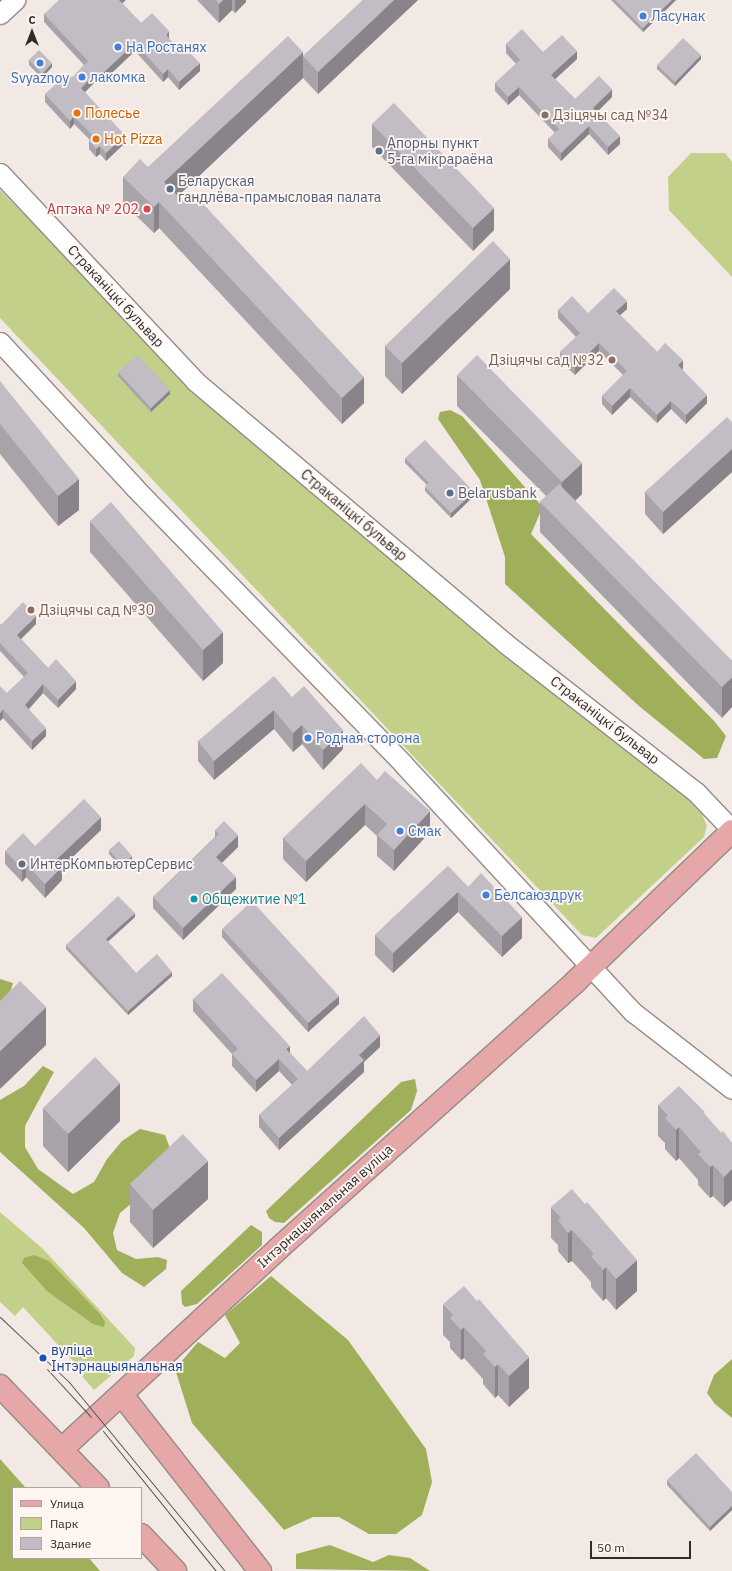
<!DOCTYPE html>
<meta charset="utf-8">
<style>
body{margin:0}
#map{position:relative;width:732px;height:1571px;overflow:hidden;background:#f3e9e4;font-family:"IBM Plex Sans",sans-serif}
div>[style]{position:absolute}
.green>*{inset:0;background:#c3d089}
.forest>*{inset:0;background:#a0af59}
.roads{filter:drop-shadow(1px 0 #968c87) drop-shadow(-1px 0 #968c87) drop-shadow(0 1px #968c87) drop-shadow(0 -1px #968c87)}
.minor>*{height:19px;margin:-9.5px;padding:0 9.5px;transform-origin:9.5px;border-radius:9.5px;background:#fff}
.major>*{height:22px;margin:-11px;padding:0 11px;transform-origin:11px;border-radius:11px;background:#e5a7a7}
.tram>*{height:1px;margin:-0.5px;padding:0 0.5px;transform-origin:0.5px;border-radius:0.5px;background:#55504d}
.wall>*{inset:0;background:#a7a3a9}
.shaded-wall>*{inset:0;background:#88848a}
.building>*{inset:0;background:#c2bdc5}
.dots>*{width:11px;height:11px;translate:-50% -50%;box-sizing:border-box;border:2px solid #fff6f2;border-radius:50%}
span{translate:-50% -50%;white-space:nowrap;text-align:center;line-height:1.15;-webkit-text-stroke:3.5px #fff6f2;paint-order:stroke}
.shop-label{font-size:14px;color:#366cbe}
.left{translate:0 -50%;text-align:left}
.food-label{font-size:14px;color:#c56008}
.education-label{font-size:14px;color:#785e54}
.right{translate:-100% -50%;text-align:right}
.service-label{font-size:14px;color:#4e5e75}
.health-label{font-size:14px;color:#be3a42}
.street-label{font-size:14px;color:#2f2b29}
.culture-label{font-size:14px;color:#0d838f}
.transit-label{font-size:14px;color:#164399}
.legend{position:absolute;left:12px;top:1487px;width:130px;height:72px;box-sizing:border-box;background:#fff6f2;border:1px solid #aca5a2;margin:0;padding:5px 7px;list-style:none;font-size:12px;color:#2f2b29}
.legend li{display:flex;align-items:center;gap:8px;height:20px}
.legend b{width:20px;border:1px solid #aca5a2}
.north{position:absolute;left:12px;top:12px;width:40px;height:40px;-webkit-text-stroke:3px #fff6f2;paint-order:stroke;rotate:0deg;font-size:11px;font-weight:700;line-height:16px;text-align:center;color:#2f2b29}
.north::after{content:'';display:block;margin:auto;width:14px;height:18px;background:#2f2b29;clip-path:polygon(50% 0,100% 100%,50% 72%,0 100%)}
.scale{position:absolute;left:590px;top:1541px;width:101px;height:18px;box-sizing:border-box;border:2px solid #2f2b29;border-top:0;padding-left:5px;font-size:12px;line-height:14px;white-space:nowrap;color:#2f2b29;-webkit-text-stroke:3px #fff6f2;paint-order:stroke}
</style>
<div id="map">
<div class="green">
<div style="clip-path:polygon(691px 153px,725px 153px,732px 162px,732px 277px,669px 210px,668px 177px)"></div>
<div style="clip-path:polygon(0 190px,223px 415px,699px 807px,707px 826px,704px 837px,596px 938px,582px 935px,0 318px)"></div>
<div style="clip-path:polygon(0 1212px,43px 1249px,135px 1348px,134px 1356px,94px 1390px,82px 1376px,85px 1374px,23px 1307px,15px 1316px,0 1302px)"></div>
</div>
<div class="forest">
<div style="clip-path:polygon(450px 410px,462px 416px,540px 504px,541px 511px,531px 534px,715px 722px,726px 736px,717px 758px,704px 759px,639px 706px,505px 584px,505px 557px,480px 480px,438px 419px,440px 412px)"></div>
<div style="clip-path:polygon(0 979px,13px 983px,10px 993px,0 1002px)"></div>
<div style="clip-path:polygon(43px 1066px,54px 1072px,25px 1126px,25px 1147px,38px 1169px,73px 1194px,94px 1182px,107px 1159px,122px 1141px,140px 1129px,165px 1135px,171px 1151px,145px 1192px,120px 1213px,113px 1233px,117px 1250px,136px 1259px,158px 1257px,167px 1260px,166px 1269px,144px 1287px,122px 1273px,84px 1228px,0 1152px,0 1100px,24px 1086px)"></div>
<div style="clip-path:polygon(415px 1079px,417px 1091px,411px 1110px,284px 1223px,275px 1222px,269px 1218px,266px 1211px,401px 1082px)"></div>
<div style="clip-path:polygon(251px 1225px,262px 1232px,262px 1245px,197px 1304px,185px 1307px,182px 1304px,181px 1291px)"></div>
<div style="clip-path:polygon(34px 1255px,49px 1261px,100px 1314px,105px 1322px,104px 1327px,93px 1324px,47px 1291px,22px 1263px,24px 1258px)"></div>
<div style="clip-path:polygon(271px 1276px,348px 1340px,426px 1449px,432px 1482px,422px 1515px,396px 1534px,369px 1534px,339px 1517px,313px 1517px,284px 1530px,192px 1423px,175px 1369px,198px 1342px,225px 1358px,240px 1343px,225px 1315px)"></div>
<div style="clip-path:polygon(732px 1359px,732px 1418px,715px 1404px,707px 1393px,714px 1375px)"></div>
<div style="clip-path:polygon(0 1459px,26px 1488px,13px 1488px,13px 1558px,89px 1558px,100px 1571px,0 1571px)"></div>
<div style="clip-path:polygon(330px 1545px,373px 1562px,389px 1555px,410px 1558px,430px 1571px,296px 1569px,296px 1554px)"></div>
</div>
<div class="roads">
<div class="minor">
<div style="left:0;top:14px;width:21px;rotate:-43deg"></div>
<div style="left:0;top:173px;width:285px;rotate:46.8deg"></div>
<div style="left:195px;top:381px;width:406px;rotate:40.2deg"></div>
<div style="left:505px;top:643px;width:242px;rotate:38deg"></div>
<div style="left:696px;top:792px;width:52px;rotate:46.5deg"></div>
<div style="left:0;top:342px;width:199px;rotate:47.2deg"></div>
<div style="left:135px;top:488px;width:386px;rotate:45.8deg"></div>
<div style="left:404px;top:765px;width:337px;rotate:47.2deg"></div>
<div style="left:633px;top:1012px;width:125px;rotate:37.9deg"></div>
</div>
<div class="major">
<div style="left:0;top:1386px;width:141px;rotate:46.1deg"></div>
<div style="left:122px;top:1395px;width:224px;rotate:51.9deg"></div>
<div style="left:62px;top:1449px;width:297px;rotate:-42.8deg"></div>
<div style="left:280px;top:1247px;width:398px;rotate:-41.9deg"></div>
<div style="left:576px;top:981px;width:216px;rotate:-43.9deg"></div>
<div style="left:141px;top:1535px;width:50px;rotate:46.6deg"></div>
</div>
</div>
<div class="tram">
<div style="left:0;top:1317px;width:95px;rotate:43.3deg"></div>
<div style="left:69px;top:1382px;width:245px;rotate:50.5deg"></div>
<div style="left:47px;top:1369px;width:65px;rotate:47.5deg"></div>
<div style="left:103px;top:1431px;width:180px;rotate:51.1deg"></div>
</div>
<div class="wall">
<div style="clip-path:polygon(197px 0,246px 0,246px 2px,235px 13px,232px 10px,219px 23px)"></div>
<div style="clip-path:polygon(363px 0,418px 0,318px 94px,303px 78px,303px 56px)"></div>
<div style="clip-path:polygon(611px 0,676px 0,643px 32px)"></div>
<div style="clip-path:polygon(122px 3px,141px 23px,169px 39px,200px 71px,179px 90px,168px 77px,163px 82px,135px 51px,101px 83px,98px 79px,85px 92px,125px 143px,106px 161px,100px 154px,96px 157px,89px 149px,89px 141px,90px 140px,74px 124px,70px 129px,45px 102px,45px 94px,72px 78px,84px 65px,44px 22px,44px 14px)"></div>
<div style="clip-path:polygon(506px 44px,577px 59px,555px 79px,575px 99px,612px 97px,597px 112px,620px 144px,608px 155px,589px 134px,561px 161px,548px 147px,548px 139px,555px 133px,519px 95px,508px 105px,495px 91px,495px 83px,516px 64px,506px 53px)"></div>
<div style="clip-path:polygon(701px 59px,675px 86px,657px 69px,657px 65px)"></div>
<div style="clip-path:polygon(29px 60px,52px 67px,42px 78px,29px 65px)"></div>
<div style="clip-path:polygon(303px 78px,178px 196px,364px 403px,342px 424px,159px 228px,154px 233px,123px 203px,123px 177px,148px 167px)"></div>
<div style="clip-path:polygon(372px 124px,494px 230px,473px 251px,372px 147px)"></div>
<div style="clip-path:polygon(510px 289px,402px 394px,385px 376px,385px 346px)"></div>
<div style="clip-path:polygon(627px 309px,620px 315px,657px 352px,683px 369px,682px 369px,707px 403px,686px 424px,671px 409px,657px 423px,630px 397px,612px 415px,602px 404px,602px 396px,623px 375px,599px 351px,575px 375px,560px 361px,560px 352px,576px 337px,558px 318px,558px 310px,588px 313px)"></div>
<div style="clip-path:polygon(118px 372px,170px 394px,151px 412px,118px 376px)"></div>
<div style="clip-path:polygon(457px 375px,582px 494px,575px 501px,732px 661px,722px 718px,540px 532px,540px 502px,546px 496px,457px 406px)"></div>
<div style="clip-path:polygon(0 381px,79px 510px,58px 526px,0 454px)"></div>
<div style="clip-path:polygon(732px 422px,732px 472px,663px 534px,645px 514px,645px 492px)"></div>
<div style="clip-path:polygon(405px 458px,474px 496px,451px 518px,425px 491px,425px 487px,427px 485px,405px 463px)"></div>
<div style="clip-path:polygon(90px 521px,223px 663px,203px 681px,90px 552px)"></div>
<div style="clip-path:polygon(0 624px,1px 625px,36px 624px,21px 639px,48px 668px,76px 689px,58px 708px,43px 693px,29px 709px,46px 736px,32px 750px,3px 718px,0 721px,7px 693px,24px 677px,0 651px)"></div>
<div style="clip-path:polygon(292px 697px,343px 749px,323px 770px,302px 744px,293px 752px,274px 729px,214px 780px,198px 761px,198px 741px)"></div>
<div style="clip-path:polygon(377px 780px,430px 832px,394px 871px,377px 856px,377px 836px,365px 825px,306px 882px,283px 859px,283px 838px)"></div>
<div style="clip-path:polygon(101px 830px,62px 867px,62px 880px,45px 898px,26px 877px,22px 882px,5px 864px,5px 851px,35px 846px)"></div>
<div style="clip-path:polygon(215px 830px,238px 847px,222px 863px,236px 889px,183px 940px,153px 908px,153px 897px,215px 837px)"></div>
<div style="clip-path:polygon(109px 850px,132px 861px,122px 869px,109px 854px)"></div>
<div style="clip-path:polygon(448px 866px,468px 887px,522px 938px,502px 957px,458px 912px,393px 973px,375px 955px,375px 935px)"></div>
<div style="clip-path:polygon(135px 917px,108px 942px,136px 973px,172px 976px,128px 1015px,66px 949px,66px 945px)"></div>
<div style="clip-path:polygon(222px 929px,339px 1004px,308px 1032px,222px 937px)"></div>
<div style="clip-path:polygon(193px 999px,290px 1053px,307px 1071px,380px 1047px,364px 1062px,364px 1072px,279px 1150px,259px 1127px,259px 1115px,292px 1085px,279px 1071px,256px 1092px,232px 1066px,232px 1054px,193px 1011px)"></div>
<div style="clip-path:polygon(658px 1105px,705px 1115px,721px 1133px,732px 1143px,732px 1200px,724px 1207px,713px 1196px,710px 1198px,698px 1185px,698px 1180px,679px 1158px,676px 1161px,665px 1149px,665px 1143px,658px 1136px)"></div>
<div style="clip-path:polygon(43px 1108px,120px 1121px,68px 1172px,43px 1146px)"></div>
<div style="clip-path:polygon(130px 1184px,208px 1199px,153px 1248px,130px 1222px)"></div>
<div style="clip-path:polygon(551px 1207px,637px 1291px,616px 1310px,606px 1298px,603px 1301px,591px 1287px,591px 1282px,572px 1261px,568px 1263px,558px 1251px,558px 1245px,551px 1238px)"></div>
<div style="clip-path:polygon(443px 1304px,529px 1388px,509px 1407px,498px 1395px,495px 1398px,483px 1384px,483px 1379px,464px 1358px,461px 1360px,450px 1348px,450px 1342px,443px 1335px)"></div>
<div style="clip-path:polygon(667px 1480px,732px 1492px,732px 1510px,710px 1531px,667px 1485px)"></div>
</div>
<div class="shaded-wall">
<div style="clip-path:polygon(118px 0,126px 0,118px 7px)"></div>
<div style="clip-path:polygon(223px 0,232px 0,232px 10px,219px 23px,219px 4px)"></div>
<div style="clip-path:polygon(235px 0,246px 0,246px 2px,235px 13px)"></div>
<div style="clip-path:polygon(394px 0,418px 0,318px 94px,318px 72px)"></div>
<div style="clip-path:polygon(672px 0,676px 0,643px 32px,643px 28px)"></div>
<div style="clip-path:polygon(169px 31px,169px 39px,166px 35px)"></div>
<div style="clip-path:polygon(135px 43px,135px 51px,101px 83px,101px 75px)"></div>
<div style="clip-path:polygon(577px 51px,577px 59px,551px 83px,551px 75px)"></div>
<div style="clip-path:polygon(303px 52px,303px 78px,165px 208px,164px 182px)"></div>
<div style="clip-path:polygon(701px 55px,701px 59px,675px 86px,675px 82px)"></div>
<div style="clip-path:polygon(52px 63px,52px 67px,42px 78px,42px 74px)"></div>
<div style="clip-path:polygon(200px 63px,200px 71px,179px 90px,179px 82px)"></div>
<div style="clip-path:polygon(168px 69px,168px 77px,163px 82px,163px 74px)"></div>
<div style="clip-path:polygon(98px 71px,98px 79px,81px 96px,81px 88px)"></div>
<div style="clip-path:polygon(519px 87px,519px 95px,508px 105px,508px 97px)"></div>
<div style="clip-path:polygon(612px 89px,612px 97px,593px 116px,593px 108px)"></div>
<div style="clip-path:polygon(74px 116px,74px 124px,70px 129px,70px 121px)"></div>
<div style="clip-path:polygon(589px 126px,589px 134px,561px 161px,561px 153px)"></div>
<div style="clip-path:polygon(125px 135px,125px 143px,106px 161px,106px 153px)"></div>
<div style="clip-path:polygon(620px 136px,620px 144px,608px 155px,608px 147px)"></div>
<div style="clip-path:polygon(100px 146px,100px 154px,96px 157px,96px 149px)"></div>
<div style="clip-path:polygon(159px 202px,159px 228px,154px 233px,154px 207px)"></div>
<div style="clip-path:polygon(494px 208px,494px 230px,473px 251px,473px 228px)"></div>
<div style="clip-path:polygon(510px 259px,510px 289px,402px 394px,402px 363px)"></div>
<div style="clip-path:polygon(627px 301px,627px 309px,616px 319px,616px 311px)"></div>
<div style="clip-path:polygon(599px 343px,599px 351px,575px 375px,575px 367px)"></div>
<div style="clip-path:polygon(683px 360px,683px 369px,678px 373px,678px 365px)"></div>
<div style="clip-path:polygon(364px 377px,364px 403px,342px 424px,342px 398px)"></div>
<div style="clip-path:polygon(630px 388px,630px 397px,612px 415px,612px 406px)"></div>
<div style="clip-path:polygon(170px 390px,170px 394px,151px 412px,151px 408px)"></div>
<div style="clip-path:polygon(707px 395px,707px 403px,686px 424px,686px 415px)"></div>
<div style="clip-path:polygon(671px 401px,671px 409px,657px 423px,657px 415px)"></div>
<div style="clip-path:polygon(732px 449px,732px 472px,663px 534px,663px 512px)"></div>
<div style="clip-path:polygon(582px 463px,582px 494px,562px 513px,562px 482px)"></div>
<div style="clip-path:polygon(79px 479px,79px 510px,58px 526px,58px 496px)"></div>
<div style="clip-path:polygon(474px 492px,474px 496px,451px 518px,451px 513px)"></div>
<div style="clip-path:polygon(36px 616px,36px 624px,17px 643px,17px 635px)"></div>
<div style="clip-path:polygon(223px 632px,223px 663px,203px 681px,203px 650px)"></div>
<div style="clip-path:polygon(732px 677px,732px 707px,722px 718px,722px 687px)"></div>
<div style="clip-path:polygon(76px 681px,76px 689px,58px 708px,58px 700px)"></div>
<div style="clip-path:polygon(43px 684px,43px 693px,25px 713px,25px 705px)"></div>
<div style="clip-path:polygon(3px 709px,3px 718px,0 721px,0 713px)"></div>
<div style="clip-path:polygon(274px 710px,274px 729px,214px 780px,214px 761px)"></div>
<div style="clip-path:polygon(302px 725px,302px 744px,293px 752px,293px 733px)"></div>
<div style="clip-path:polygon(46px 728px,46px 736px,32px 750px,32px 741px)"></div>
<div style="clip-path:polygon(343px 730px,343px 749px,323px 770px,323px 750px)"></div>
<div style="clip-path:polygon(365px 804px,365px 825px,306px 882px,306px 861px)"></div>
<div style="clip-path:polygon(430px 811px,430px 832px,394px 871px,394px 850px)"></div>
<div style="clip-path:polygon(101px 817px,101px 830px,62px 867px,62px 880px,45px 898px,45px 884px,56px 860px)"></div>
<div style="clip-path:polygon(238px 835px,238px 847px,216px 868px,216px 857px)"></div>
<div style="clip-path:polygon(132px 856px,132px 861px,122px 869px,122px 865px)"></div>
<div style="clip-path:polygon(26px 864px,26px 877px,22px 882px,22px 868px)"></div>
<div style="clip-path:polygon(236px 877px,236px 889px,183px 940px,183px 928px)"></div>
<div style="clip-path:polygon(458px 892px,458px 912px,393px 973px,393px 953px)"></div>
<div style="clip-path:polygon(135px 913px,135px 917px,106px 943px,106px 939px)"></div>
<div style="clip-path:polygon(522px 917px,522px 938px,502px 957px,502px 936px)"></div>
<div style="clip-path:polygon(172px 972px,172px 976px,128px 1015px,128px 1011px)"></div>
<div style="clip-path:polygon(339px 996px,339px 1004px,308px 1032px,308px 1023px)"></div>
<div style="clip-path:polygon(46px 1007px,46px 1045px,0 1089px,0 1051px)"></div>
<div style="clip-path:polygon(380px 1035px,380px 1047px,364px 1062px,364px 1072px,279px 1150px,279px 1138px,359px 1055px)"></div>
<div style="clip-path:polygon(290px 1046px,290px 1058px,286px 1049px)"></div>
<div style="clip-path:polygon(279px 1059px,279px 1071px,256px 1092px,256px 1080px)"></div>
<div style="clip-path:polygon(120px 1083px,120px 1121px,68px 1172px,68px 1134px)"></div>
<div style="clip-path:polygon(679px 1127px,679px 1158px,676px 1161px,676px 1130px)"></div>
<div style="clip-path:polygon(208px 1161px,208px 1199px,153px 1248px,153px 1210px)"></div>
<div style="clip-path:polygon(713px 1165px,713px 1196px,710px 1198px,710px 1167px)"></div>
<div style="clip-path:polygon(732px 1169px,732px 1200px,724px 1207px,724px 1177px)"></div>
<div style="clip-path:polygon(572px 1230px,572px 1261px,568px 1263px,568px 1233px)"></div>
<div style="clip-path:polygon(637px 1260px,637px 1291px,616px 1310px,616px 1279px)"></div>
<div style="clip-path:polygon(606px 1267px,606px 1298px,603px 1301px,603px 1270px)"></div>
<div style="clip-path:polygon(464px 1327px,464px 1358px,461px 1360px,461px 1330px)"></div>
<div style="clip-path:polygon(529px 1357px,529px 1388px,509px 1407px,509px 1376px)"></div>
<div style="clip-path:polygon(498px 1364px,498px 1395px,495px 1398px,495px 1367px)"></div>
<div style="clip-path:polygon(732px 1506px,732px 1510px,710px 1531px,710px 1527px)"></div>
</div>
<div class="building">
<div style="clip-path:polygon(59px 0,119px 0,141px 23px,152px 13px,169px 31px,166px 35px,183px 54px,187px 50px,200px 63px,179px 82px,168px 69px,163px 74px,135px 43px,101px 75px,98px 71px,81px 88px,125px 135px,106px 153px,100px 146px,96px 149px,89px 141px,94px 137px,74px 116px,70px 121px,45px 94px,68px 73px,72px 78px,88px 61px,44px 14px)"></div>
<div style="clip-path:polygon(216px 0,223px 0,219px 4px)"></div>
<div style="clip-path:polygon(363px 0,394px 0,318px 72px,303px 56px)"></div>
<div style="clip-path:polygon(615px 0,672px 0,643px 28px)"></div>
<div style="clip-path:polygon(522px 29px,543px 52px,562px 35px,577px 51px,551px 75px,575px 99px,599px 76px,612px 89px,593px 108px,620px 136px,608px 147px,589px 126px,561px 153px,548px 139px,559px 129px,519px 87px,508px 97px,495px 83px,520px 60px,506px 44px)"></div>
<div style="clip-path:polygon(288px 36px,303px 52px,164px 182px,184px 202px,194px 194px,364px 377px,342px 398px,159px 202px,154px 207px,123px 177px,140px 159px,148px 167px)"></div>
<div style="clip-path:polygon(683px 38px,701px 55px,675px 82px,657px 65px)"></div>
<div style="clip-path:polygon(39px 50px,52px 63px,42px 74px,29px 60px)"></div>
<div style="clip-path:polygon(394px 103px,494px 208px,473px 228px,372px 124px)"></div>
<div style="clip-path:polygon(493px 241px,510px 259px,402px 363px,385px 346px)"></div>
<div style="clip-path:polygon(614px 288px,627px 301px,616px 311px,657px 352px,665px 343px,683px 360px,678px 365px,707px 395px,686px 415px,671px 401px,657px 415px,630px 388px,612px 406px,602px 396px,627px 371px,599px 343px,575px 367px,560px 352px,580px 333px,558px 310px,572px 296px,588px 313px)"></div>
<div style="clip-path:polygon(138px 355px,170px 390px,151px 408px,118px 372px)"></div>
<div style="clip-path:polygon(477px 355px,582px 463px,562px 482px,457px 375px)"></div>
<div style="clip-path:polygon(0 381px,79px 479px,58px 496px,0 424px)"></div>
<div style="clip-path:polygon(727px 417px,732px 422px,732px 449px,663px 512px,645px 492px)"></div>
<div style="clip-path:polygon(425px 440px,474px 492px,451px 513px,425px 487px,429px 483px,405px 458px)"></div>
<div style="clip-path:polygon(559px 484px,732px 661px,732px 677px,722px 687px,540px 502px)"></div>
<div style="clip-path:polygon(111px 502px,223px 632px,203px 650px,90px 521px)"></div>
<div style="clip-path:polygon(23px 602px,36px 616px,17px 635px,48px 668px,56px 659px,76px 681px,58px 700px,43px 684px,25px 705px,46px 728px,32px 741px,3px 709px,0 713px,0 686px,7px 693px,28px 673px,0 643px,0 624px,1px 625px)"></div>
<div style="clip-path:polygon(274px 676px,292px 697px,304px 686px,343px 730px,323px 750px,302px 725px,293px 733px,274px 710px,214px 761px,198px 741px)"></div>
<div style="clip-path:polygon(361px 763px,377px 780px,385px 771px,430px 811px,394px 850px,377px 835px,387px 824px,365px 804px,306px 861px,283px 838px)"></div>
<div style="clip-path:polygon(84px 799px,101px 817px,56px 860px,62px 867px,45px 884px,26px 864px,22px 868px,5px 851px,23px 833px,35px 846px)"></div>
<div style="clip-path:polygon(224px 821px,238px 835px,216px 857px,236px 877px,183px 928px,153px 897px,219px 834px,215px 830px)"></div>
<div style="clip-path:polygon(119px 841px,132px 856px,122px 865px,109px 850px)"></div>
<div style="clip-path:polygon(448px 866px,468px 887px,481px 873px,522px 917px,502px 936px,458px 892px,393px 953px,375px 935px)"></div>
<div style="clip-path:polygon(118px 896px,135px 913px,106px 939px,136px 973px,157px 954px,172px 972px,128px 1011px,66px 945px)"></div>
<div style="clip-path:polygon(252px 901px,339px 996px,308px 1023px,222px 929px)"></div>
<div style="clip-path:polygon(222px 973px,290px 1046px,286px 1049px,307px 1071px,364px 1016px,380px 1035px,359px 1055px,364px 1060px,279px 1138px,259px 1115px,298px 1079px,279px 1059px,256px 1080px,232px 1054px,238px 1049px,193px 999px)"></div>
<div style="clip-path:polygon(20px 981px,46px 1007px,0 1051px,0 1001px)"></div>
<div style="clip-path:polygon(95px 1057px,120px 1083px,68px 1134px,43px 1108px)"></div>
<div style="clip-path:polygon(679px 1086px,705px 1112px,704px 1113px,721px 1133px,723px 1131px,732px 1143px,732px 1169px,724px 1177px,713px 1165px,710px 1167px,698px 1154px,701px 1152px,679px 1127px,676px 1130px,665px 1118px,668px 1115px,658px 1105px)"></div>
<div style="clip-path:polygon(183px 1134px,208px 1161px,153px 1210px,130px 1184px)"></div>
<div style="clip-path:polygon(572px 1189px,585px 1204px,587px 1202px,637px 1260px,616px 1279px,606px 1267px,603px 1270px,591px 1256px,594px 1254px,572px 1230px,568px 1233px,558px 1220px,561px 1218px,551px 1207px)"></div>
<div style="clip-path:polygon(464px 1286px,477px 1301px,479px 1299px,529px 1357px,509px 1376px,498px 1364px,495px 1367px,483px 1354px,486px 1351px,464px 1327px,461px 1330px,450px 1318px,453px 1315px,443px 1304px)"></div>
<div style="clip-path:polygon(696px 1453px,732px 1492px,732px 1506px,710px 1527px,667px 1480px)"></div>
</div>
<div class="dots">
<div style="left:643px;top:16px;background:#3f7fe0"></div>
<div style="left:118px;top:47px;background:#3f7fe0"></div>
<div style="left:40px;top:63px;background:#3f7fe0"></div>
<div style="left:82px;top:77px;background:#3f7fe0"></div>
<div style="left:77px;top:113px;background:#e8710a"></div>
<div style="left:545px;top:115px;background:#8d6e63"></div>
<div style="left:96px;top:139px;background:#e8710a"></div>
<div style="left:379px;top:151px;background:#5c6f8a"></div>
<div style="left:170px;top:189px;background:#5c6f8a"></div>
<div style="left:147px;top:209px;background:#e0444e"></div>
<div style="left:612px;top:360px;background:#8d6e63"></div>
<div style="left:450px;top:493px;background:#5c6f8a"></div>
<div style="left:31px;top:610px;background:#8d6e63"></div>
<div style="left:308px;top:738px;background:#3f7fe0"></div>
<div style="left:400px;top:831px;background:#3f7fe0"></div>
<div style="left:22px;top:864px;background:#5c6f8a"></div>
<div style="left:486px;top:895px;background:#3f7fe0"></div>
<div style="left:194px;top:899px;background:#0f9aa8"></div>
<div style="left:43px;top:1358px;background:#1a4fb4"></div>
</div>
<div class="shop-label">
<span class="left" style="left:651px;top:16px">Ласунак</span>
<span class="left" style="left:126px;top:47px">На Ростанях</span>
<span class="left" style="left:90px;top:77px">лакомка</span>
<span style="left:40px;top:78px">Svyaznoy</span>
<span class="left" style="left:316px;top:738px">Родная сторона</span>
<span class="left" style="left:408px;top:831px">Смак</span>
<span class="left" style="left:494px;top:895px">Белсаюздрук</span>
</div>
<div class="food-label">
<span class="left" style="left:85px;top:113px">Полесье</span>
<span class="left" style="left:104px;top:139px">Hot Pizza</span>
</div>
<div class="education-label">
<span class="left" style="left:553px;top:115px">Дзіцячы сад №34</span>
<span class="right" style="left:604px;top:360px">Дзіцячы сад №32</span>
<span class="left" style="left:39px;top:610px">Дзіцячы сад №30</span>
</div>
<div class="service-label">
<span class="left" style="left:387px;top:151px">Апорны пункт<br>5-га мікрараёна</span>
<span class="left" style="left:178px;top:189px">Беларуская<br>гандлёва-прамысловая палата</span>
<span class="left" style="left:458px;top:493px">Belarusbank</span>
<span class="left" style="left:30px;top:864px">ИнтерКомпьютерСервис</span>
</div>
<div class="health-label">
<span class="right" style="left:139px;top:209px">Аптэка № 202</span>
</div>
<div class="street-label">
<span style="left:116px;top:296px;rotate:47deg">Страканіцкі бульвар</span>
<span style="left:354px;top:515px;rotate:40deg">Страканіцкі бульвар</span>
<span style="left:605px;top:720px;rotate:38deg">Страканіцкі бульвар</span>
<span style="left:325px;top:1206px;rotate:-42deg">Інтэрнацыянальная вуліца</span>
</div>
<div class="culture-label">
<span class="left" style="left:202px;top:899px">Общежитие №1</span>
</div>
<div class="transit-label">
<span class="left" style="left:51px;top:1358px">вуліца<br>Інтэрнацыянальная</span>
</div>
<ul class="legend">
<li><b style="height:5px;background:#e5a7a7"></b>Улица</li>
<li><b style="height:11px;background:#c3d089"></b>Парк</li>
<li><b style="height:11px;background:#c2bdc5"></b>Здание</li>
</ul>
<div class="north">С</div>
<div class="scale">50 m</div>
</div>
